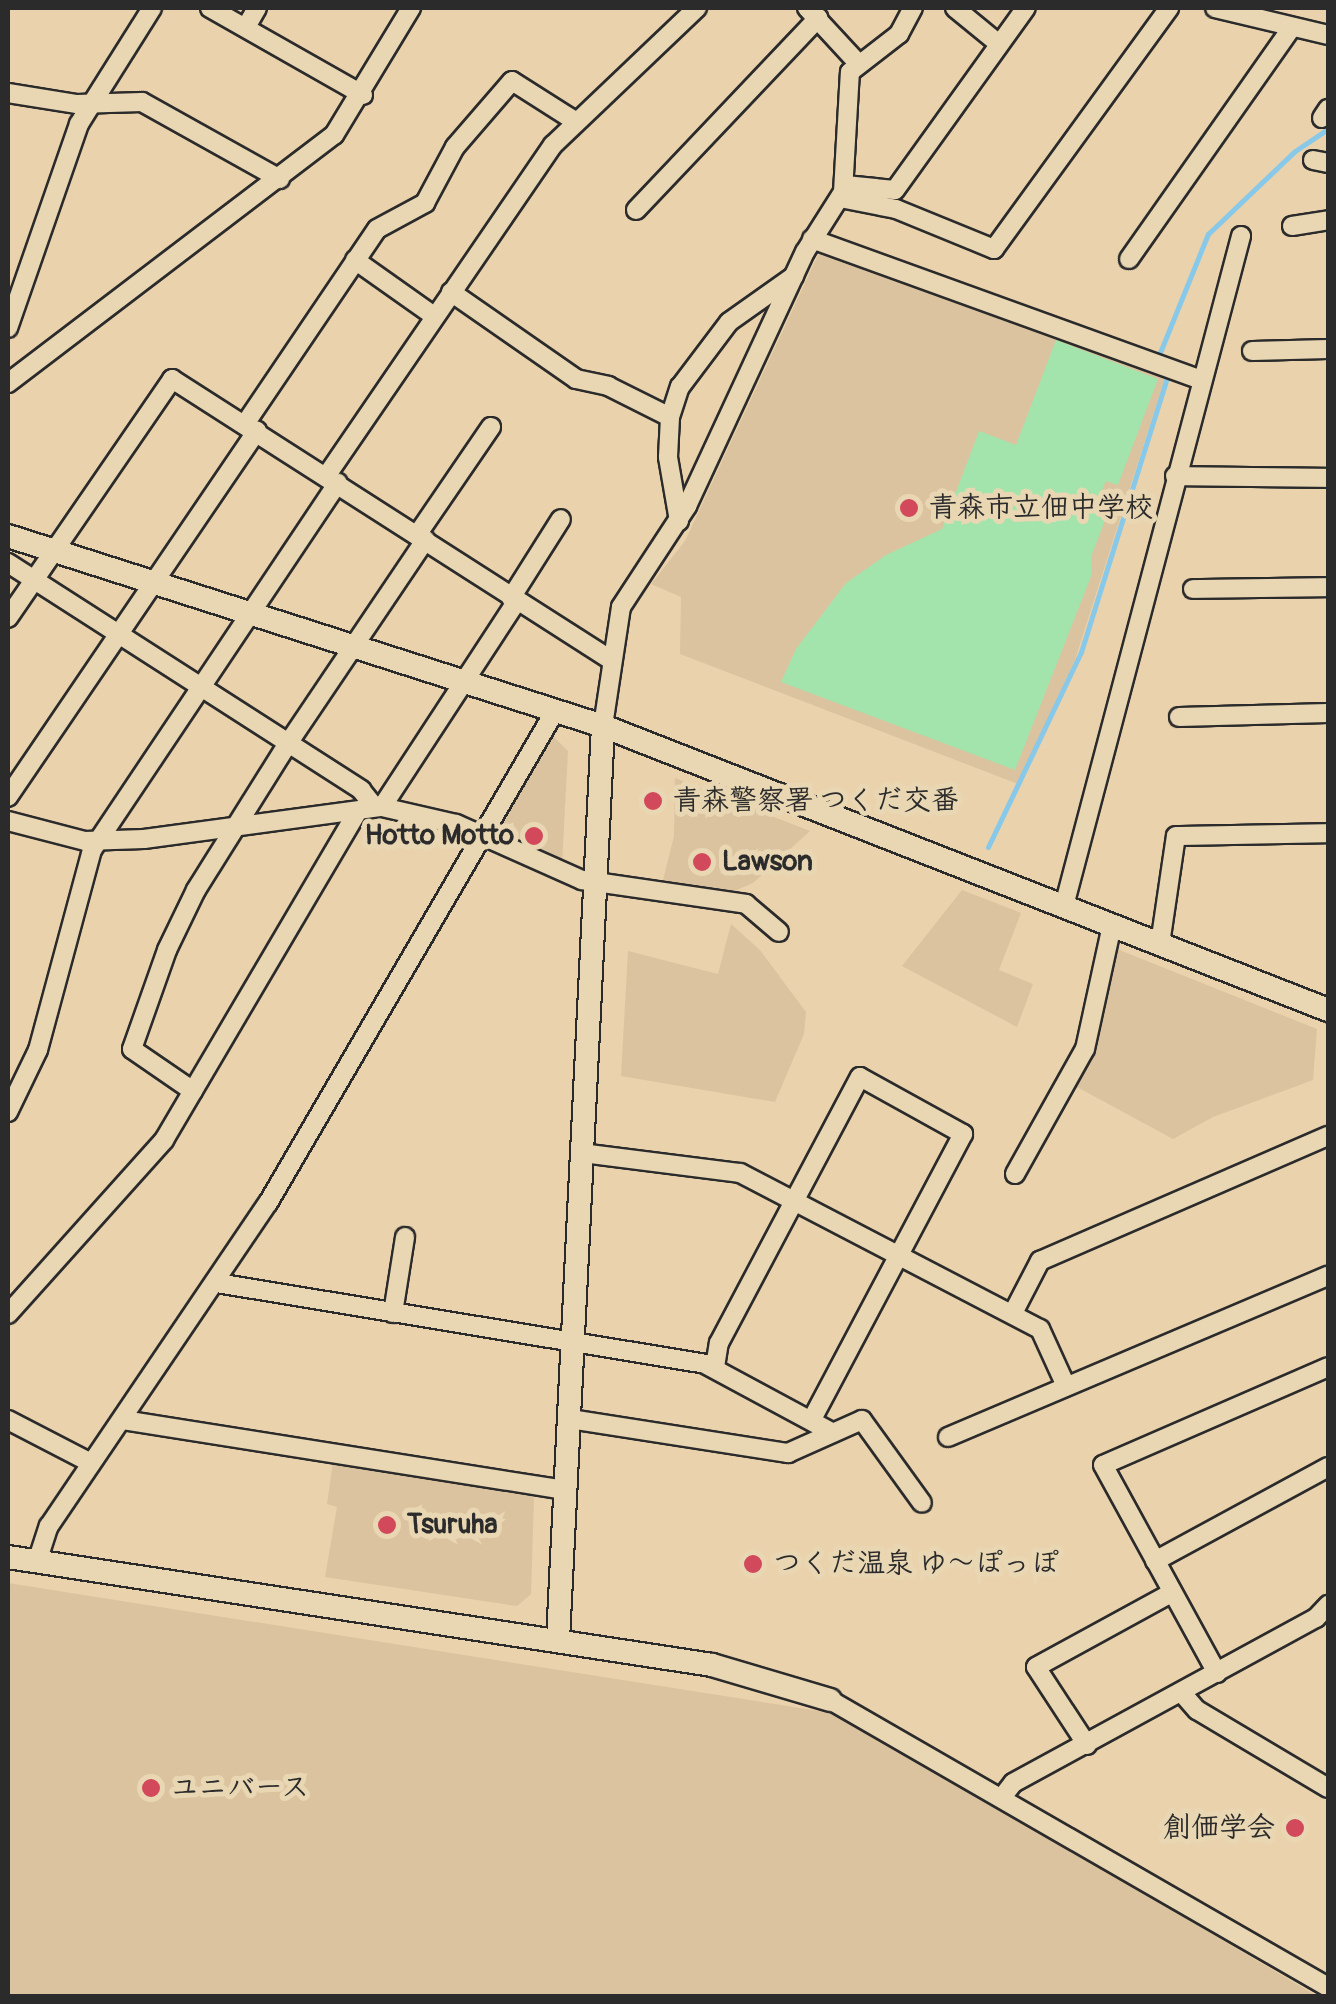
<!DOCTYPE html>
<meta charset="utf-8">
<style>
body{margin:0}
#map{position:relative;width:1336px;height:2004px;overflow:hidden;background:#ead2ac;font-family:Pangolin,"Klee One",sans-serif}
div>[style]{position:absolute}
.built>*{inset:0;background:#dcc39f}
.green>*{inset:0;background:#a3e3ac}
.stream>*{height:5px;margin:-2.5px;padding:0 2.5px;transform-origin:2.5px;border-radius:2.5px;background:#88c9e9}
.roads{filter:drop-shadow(2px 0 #2b2b2b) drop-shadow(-2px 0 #2b2b2b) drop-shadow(0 2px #2b2b2b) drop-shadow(0 -2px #2b2b2b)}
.minor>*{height:18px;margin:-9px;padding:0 9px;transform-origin:9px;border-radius:9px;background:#e9d7b4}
.tertiary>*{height:22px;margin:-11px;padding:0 11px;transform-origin:11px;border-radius:11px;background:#e9d7b4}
.dots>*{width:28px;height:28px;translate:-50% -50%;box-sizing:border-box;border:5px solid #e9d7b4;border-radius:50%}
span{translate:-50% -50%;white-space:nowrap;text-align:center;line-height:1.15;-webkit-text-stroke:10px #e9d7b4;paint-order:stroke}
.poi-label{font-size:28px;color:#2b2b2b;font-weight:700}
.left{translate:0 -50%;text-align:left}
.right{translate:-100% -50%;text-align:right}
.frame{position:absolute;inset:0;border:10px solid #2b2b2b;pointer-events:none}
</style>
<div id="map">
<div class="built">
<div style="clip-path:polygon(826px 252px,1166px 375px,1075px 660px,1018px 784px,680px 654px,681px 597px,651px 584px,685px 541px,818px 255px)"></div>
<div style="clip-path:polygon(553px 736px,568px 751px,562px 865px,496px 836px)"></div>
<div style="clip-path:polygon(675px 778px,810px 831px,753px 883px,725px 895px,662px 884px,674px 836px)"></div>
<div style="clip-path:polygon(962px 890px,1021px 913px,999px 970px,1033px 984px,1017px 1027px,902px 966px)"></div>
<div style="clip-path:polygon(731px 924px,760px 950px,806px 1012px,804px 1034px,775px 1102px,621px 1076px,628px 951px,718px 974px)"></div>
<div style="clip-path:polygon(1117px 949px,1317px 1029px,1313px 1080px,1213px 1117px,1173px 1139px,1077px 1087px,1091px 1059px)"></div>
<div style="clip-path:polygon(333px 1462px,529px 1492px,534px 1499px,531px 1594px,517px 1606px,325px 1577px,337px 1507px,327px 1504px)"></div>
<div style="clip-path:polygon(8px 1583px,838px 1714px,1317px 1996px,8px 1996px)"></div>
</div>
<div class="green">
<div style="clip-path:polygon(1056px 340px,1158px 379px,1118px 485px,1106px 481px,1094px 508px,1107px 515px,1091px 557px,1092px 574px,1015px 770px,781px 682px,796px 649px,846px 583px,886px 555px,942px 529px,979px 431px,1016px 445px)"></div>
</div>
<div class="stream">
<div style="left:1159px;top:355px;width:131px;rotate:-68deg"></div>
<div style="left:1208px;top:234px;width:120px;rotate:-43.7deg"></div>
<div style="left:1295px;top:151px;width:40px;rotate:-34deg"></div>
<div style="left:988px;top:847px;width:216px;rotate:-64.5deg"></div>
<div style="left:1081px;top:652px;width:290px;rotate:-72.6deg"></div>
</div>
<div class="roads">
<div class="minor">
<div style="left:210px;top:8px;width:176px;rotate:29.6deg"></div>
<div style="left:807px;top:8px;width:74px;rotate:47.2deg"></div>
<div style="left:955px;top:8px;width:57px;rotate:39.3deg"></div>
<div style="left:1215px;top:8px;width:116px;rotate:13.4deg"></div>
<div style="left:246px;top:27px;width:22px;rotate:-60deg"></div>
<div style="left:8px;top:93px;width:70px;rotate:9.1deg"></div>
<div style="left:77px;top:104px;width:65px;rotate:-1.8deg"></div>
<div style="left:142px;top:102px;width:158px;rotate:29.2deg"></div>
<div style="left:1322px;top:118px;width:11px;rotate:-56deg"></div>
<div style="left:1313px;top:160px;width:15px;rotate:11deg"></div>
<div style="left:845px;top:185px;width:50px;rotate:5.7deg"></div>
<div style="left:895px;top:190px;width:224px;rotate:-54.3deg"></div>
<div style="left:840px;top:198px;width:57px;rotate:11.1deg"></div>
<div style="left:896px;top:209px;width:106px;rotate:22.2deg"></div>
<div style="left:994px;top:249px;width:298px;rotate:-54deg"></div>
<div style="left:636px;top:210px;width:265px;rotate:-46.5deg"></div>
<div style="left:1292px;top:226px;width:36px;rotate:-9deg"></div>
<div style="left:812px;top:239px;width:411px;rotate:19.9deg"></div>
<div style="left:1129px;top:259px;width:280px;rotate:-54.9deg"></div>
<div style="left:355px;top:260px;width:97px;rotate:35.3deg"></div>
<div style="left:451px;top:292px;width:152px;rotate:34.8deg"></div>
<div style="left:576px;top:379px;width:33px;rotate:12deg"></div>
<div style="left:608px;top:386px;width:69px;rotate:26.6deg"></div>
<div style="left:8px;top:328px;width:216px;rotate:-70.8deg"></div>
<div style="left:79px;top:124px;width:137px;rotate:-57.8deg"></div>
<div style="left:1252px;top:351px;width:76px;rotate:-1.5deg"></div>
<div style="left:8px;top:383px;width:410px;rotate:-37.3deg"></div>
<div style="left:334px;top:135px;width:149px;rotate:-58.8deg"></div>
<div style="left:245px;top:424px;width:235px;rotate:-55.9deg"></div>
<div style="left:377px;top:229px;width:55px;rotate:-28.4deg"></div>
<div style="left:425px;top:203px;width:64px;rotate:-61.8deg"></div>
<div style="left:455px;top:147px;width:87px;rotate:-49.2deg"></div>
<div style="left:512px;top:81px;width:75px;rotate:32.4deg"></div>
<div style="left:327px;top:475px;width:400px;rotate:-55.6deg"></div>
<div style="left:553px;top:145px;width:199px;rotate:-43.6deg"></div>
<div style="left:1175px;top:476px;width:153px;rotate:0.7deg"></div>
<div style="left:679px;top:521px;width:65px;rotate:-99.8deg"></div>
<div style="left:668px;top:457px;width:40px;rotate:-87.1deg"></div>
<div style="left:670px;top:417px;width:32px;rotate:-72deg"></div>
<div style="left:680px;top:387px;width:81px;rotate:-53deg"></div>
<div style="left:729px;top:322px;width:80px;rotate:-35.3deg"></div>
<div style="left:417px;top:535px;width:131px;rotate:-55.6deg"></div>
<div style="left:8px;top:563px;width:420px;rotate:32.7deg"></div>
<div style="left:361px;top:790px;width:21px;rotate:51deg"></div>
<div style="left:1193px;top:589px;width:135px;rotate:-0.8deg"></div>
<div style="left:511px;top:598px;width:93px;rotate:-57.7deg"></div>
<div style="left:8px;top:618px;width:290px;rotate:-55.5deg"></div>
<div style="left:172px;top:379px;width:521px;rotate:32.62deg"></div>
<div style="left:1179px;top:717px;width:149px;rotate:-1.5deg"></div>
<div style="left:603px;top:726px;width:120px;rotate:-81.4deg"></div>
<div style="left:621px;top:607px;width:121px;rotate:-56.8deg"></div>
<div style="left:687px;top:506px;width:280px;rotate:-65.1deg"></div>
<div style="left:805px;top:252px;width:71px;rotate:-57.7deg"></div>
<div style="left:843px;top:192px;width:120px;rotate:-86.7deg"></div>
<div style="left:850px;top:72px;width:62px;rotate:-37.8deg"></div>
<div style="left:899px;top:34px;width:30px;rotate:-62deg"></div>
<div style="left:8px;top:797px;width:443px;rotate:-55.8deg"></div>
<div style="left:382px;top:807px;width:245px;rotate:-56.8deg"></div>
<div style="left:8px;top:821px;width:80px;rotate:14.6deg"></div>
<div style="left:85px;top:841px;width:59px;rotate:-1.9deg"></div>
<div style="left:144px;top:839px;width:240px;rotate:-7.7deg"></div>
<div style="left:382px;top:807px;width:76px;rotate:12.9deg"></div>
<div style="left:456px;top:824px;width:138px;rotate:24deg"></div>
<div style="left:582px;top:880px;width:166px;rotate:8.3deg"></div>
<div style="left:746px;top:904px;width:43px;rotate:40.3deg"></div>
<div style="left:1064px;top:906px;width:693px;rotate:-75.2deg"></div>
<div style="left:1160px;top:944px;width:109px;rotate:-81.6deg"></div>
<div style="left:1176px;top:836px;width:152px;rotate:-1.1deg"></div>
<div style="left:193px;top:1091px;width:74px;rotate:-145.5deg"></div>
<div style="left:132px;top:1049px;width:105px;rotate:-70.5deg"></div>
<div style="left:167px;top:950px;width:67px;rotate:-64.2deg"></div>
<div style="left:196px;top:890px;width:175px;rotate:-57.9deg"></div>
<div style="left:289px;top:742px;width:244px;rotate:-56deg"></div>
<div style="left:8px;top:1112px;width:69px;rotate:-64.2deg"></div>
<div style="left:38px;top:1050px;width:207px;rotate:-74.9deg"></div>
<div style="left:92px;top:850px;width:442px;rotate:-56.2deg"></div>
<div style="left:582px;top:1153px;width:159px;rotate:7.2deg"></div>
<div style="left:740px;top:1173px;width:338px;rotate:27.5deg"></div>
<div style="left:1040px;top:1329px;width:63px;rotate:65.5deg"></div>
<div style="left:1015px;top:1174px;width:143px;rotate:-60.8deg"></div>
<div style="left:1085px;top:1049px;width:127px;rotate:-77.7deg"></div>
<div style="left:217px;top:1283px;width:495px;rotate:9.4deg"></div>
<div style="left:705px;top:1364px;width:145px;rotate:28.3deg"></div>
<div style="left:393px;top:1313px;width:77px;rotate:-81deg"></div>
<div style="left:1013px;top:1313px;width:59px;rotate:-62.6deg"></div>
<div style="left:1040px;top:1261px;width:314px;rotate:-23.5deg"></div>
<div style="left:8px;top:1314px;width:234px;rotate:-48.1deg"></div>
<div style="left:164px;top:1140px;width:380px;rotate:-59.5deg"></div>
<div style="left:715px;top:1367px;width:24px;rotate:-81deg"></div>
<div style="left:719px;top:1343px;width:301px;rotate:-62.1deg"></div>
<div style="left:860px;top:1077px;width:118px;rotate:29deg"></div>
<div style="left:963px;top:1134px;width:320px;rotate:117.9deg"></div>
<div style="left:570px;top:1419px;width:221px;rotate:8.9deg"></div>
<div style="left:788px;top:1453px;width:81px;rotate:-24deg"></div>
<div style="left:862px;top:1420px;width:102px;rotate:54.1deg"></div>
<div style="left:8px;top:1420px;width:93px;rotate:27.4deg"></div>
<div style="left:123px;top:1420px;width:449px;rotate:9deg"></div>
<div style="left:948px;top:1437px;width:413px;rotate:-23deg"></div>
<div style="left:1155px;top:1561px;width:197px;rotate:-28.5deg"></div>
<div style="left:37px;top:1562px;width:38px;rotate:-72deg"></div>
<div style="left:49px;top:1526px;width:390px;rotate:-55.9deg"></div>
<div style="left:268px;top:1203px;width:570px;rotate:-59.74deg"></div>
<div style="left:1217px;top:1673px;width:237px;rotate:-118.7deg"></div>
<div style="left:1103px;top:1465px;width:245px;rotate:-23.5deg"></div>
<div style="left:1182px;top:1693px;width:23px;rotate:49deg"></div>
<div style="left:1197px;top:1710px;width:152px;rotate:30.8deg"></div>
<div style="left:830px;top:1700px;width:575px;rotate:29.96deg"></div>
<div style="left:1087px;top:1745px;width:93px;rotate:-123.2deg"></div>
<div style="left:1036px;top:1667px;width:154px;rotate:-28.7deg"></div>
<div style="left:1003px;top:1796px;width:16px;rotate:-52deg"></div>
<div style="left:1013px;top:1783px;width:345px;rotate:-28.6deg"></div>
<div style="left:1316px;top:1618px;width:18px;rotate:-47deg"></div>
</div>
<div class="tertiary">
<div style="left:8px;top:536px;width:625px;rotate:17.71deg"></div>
<div style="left:603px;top:726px;width:779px;rotate:21.39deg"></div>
<div style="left:8px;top:1557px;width:712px;rotate:8.72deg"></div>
<div style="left:712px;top:1665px;width:123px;rotate:16.5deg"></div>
<div style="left:558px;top:1640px;width:915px;rotate:-87.18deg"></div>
</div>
</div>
<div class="dots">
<div style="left:909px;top:508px;background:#d1495b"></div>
<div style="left:653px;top:801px;background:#d1495b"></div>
<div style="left:534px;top:836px;background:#d1495b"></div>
<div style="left:702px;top:862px;background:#d1495b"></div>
<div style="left:387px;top:1525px;background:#d1495b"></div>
<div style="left:753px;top:1564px;background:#d1495b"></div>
<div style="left:151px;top:1788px;background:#d1495b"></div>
<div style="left:1295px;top:1828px;background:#d1495b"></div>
</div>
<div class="poi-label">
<span class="left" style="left:929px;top:508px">青森市立佃中学校</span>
<span class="left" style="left:673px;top:801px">青森警察署 つくだ交番</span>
<span class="right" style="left:514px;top:836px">Hotto Motto</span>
<span class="left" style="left:722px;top:862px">Lawson</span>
<span class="left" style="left:407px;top:1525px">Tsuruha</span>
<span class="left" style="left:773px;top:1564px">つくだ温泉 ゆ～ぽっぽ</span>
<span class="left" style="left:171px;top:1788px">ユニバース</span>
<span class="right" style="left:1275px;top:1828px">創価学会</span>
</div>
<div class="frame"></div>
</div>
